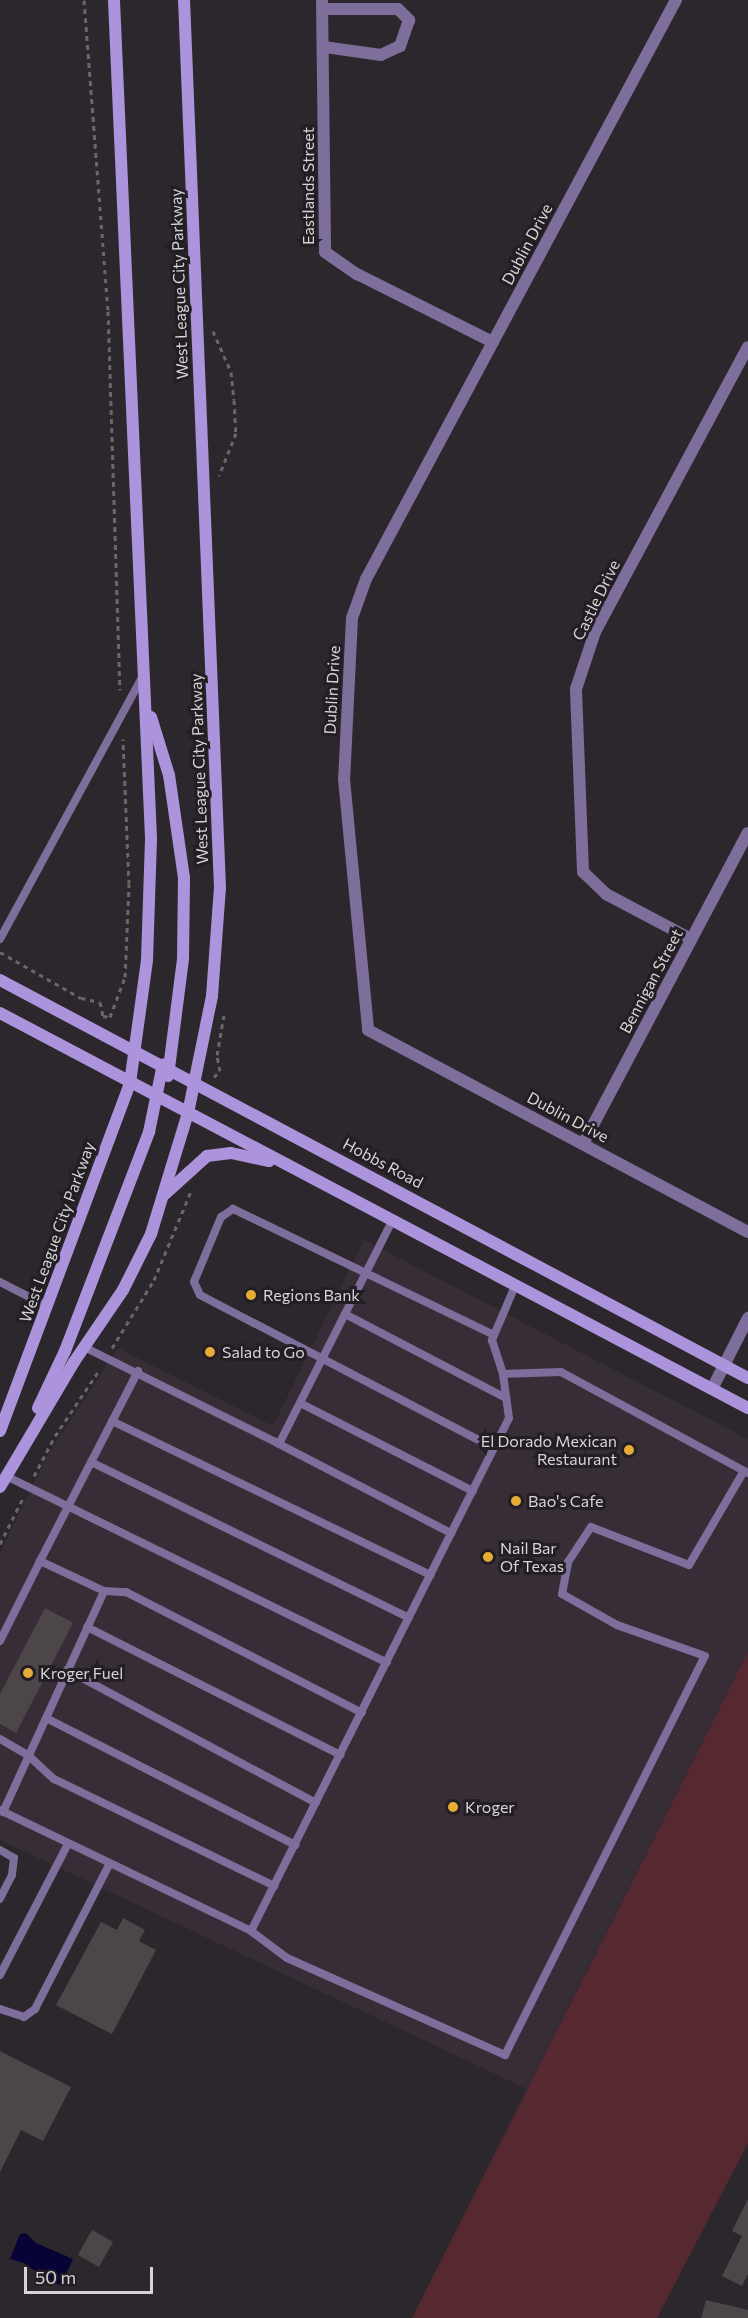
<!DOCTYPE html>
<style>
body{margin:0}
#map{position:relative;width:748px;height:2318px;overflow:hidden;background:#2c272c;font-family:Commissioner,sans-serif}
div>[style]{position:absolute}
.built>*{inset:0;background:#362d37}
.green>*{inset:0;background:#562931}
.water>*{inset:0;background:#080337}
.building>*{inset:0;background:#4d4649}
.path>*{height:3px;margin-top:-1.5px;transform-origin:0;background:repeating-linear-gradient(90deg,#6a666a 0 4.5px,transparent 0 9px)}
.lane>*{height:8px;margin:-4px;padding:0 4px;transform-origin:4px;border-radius:4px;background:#7d6e9b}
.street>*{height:12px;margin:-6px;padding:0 6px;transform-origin:6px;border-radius:6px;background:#7d6e9b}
.secondary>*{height:12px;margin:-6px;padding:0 6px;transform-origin:6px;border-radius:6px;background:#ac94dc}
.dots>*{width:16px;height:16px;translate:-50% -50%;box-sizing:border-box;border:3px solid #221e23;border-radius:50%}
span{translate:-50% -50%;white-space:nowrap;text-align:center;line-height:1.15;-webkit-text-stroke:6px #221e23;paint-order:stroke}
.street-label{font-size:16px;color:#d7d4d7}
.poi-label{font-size:16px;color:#d7d4d7}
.left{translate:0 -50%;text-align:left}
.right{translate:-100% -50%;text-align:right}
.scale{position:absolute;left:24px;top:2267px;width:129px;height:27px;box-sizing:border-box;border:3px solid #d7d4d7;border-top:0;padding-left:8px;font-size:18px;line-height:21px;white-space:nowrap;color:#d7d4d7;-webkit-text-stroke:4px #221e23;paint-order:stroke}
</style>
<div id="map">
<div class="built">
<div style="clip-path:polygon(364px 1240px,748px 1439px,748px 1652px,527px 2089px,0 1840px,0 1553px,47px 1456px,118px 1348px,273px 1426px)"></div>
</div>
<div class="green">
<div style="clip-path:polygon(748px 1652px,748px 2143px,657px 2318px,412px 2318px)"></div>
</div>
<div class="water">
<div style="clip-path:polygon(26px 2233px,36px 2243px,73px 2259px,61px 2285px,52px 2283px,24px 2263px,10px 2259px,20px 2234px)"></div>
</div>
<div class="building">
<div style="clip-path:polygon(45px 1608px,73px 1623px,16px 1733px,0 1724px,0 1694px)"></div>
<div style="clip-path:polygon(123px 1918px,145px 1930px,139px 1941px,156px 1950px,112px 2034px,56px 2005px,101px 1922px,117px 1930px)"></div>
<div style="clip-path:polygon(0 2051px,71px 2087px,43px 2141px,21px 2130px,0 2172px)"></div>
<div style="clip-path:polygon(748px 2199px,748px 2274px,742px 2286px,722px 2276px,742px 2236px,732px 2231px)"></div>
<div style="clip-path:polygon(92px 2230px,113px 2242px,99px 2267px,78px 2255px)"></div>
<div style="clip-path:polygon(706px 2300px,748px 2310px,748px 2318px,701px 2318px)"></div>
</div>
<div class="path">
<div style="left:84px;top:0;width:312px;rotate:85.6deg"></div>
<div style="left:108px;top:311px;width:379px;rotate:88.2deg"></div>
<div style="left:213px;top:331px;width:45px;rotate:66.3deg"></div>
<div style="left:231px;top:372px;width:28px;rotate:84deg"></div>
<div style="left:234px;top:400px;width:33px;rotate:87deg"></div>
<div style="left:236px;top:433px;width:46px;rotate:111.6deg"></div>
<div style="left:0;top:952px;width:93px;rotate:29.6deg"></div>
<div style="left:81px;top:998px;width:19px;rotate:12deg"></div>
<div style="left:100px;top:1002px;width:14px;rotate:78deg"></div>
<div style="left:103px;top:1016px;width:7px;rotate:8deg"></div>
<div style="left:110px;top:1017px;width:43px;rotate:-69.4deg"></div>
<div style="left:125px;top:977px;width:93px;rotate:-87.5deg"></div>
<div style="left:129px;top:884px;width:145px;rotate:-92.4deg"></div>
<div style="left:214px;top:1077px;width:8px;rotate:-45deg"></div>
<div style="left:220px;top:1071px;width:16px;rotate:-101deg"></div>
<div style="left:217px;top:1055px;width:40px;rotate:-80deg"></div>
<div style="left:112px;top:1348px;width:80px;rotate:-58.3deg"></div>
<div style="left:154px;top:1280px;width:96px;rotate:-67.4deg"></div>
<div style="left:34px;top:1476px;width:45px;rotate:-62.3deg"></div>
<div style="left:55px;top:1436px;width:81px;rotate:-56.1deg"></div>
<div style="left:0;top:1544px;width:51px;rotate:-63.4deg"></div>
</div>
<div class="lane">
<div style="left:0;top:939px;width:299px;rotate:-61.5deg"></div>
<div style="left:0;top:1282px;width:53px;rotate:27.1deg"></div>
<div style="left:515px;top:1286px;width:59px;rotate:113.1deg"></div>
<div style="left:492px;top:1340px;width:36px;rotate:72deg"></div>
<div style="left:503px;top:1374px;width:58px;rotate:-2deg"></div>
<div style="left:561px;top:1372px;width:213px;rotate:28.4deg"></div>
<div style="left:345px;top:1314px;width:182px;rotate:27.6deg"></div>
<div style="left:494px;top:1335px;width:290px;rotate:-154.2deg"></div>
<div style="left:233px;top:1209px;width:14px;rotate:146deg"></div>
<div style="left:221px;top:1217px;width:70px;rotate:112.6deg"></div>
<div style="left:194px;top:1282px;width:14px;rotate:65deg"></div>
<div style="left:200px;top:1295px;width:331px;rotate:27.5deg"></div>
<div style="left:84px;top:1347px;width:218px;rotate:26.4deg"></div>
<div style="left:279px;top:1444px;width:250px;rotate:-63.1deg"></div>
<div style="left:300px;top:1403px;width:194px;rotate:27deg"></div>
<div style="left:112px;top:1421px;width:354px;rotate:25.8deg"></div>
<div style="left:279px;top:1444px;width:194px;rotate:27.4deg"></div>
<div style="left:91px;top:1462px;width:354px;rotate:26.1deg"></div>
<div style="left:6px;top:1476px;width:424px;rotate:26.1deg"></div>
<div style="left:104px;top:1591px;width:22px;rotate:3deg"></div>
<div style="left:126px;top:1592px;width:265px;rotate:27.1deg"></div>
<div style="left:87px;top:1627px;width:284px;rotate:26.8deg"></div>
<div style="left:0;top:1641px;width:89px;rotate:-63.4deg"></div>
<div style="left:67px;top:1670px;width:282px;rotate:28.1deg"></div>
<div style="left:46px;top:1718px;width:280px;rotate:27deg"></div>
<div style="left:0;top:1739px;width:34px;rotate:30deg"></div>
<div style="left:29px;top:1756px;width:34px;rotate:43deg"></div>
<div style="left:54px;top:1779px;width:245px;rotate:25.9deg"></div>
<div style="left:0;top:1810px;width:279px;rotate:25.7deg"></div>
<div style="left:251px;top:1931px;width:574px;rotate:-63.3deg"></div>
<div style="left:509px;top:1418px;width:44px;rotate:-97.8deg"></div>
<div style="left:3px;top:1812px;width:243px;rotate:-65.4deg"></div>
<div style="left:104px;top:1591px;width:71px;rotate:-154.9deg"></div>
<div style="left:40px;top:1561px;width:214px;rotate:-62.7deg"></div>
<div style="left:0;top:1850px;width:16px;rotate:30deg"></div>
<div style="left:14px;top:1858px;width:17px;rotate:97deg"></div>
<div style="left:12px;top:1875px;width:27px;rotate:117deg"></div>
<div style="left:251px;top:1931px;width:45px;rotate:36.9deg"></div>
<div style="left:287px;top:1958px;width:239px;rotate:24deg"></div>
<div style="left:505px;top:2055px;width:446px;rotate:-63.4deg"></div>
<div style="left:705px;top:1656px;width:93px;rotate:-160.6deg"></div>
<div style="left:617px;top:1625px;width:63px;rotate:-150.6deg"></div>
<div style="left:562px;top:1594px;width:33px;rotate:-79deg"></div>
<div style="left:568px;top:1562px;width:42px;rotate:-56.7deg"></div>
<div style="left:591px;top:1527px;width:105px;rotate:21.2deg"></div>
<div style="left:689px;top:1565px;width:109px;rotate:-59.7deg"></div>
<div style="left:0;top:1975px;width:148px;rotate:-62.6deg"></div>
<div style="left:0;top:2009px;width:25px;rotate:18deg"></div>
<div style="left:24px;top:2017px;width:14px;rotate:-36deg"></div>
<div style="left:35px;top:2009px;width:162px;rotate:-62.8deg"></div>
</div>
<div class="street">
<div style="left:322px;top:0;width:252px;rotate:89.3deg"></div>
<div style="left:325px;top:252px;width:39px;rotate:35deg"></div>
<div style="left:357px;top:274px;width:152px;rotate:26.6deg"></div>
<div style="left:676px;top:0;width:657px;rotate:118.16deg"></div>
<div style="left:366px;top:579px;width:41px;rotate:109.7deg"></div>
<div style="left:352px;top:618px;width:161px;rotate:92.8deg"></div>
<div style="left:344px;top:779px;width:252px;rotate:84.5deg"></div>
<div style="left:368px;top:1030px;width:430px;rotate:28deg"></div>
<div style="left:323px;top:9px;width:75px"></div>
<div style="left:398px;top:9px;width:16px;rotate:45deg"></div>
<div style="left:409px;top:20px;width:28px;rotate:109deg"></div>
<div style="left:400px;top:46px;width:21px;rotate:155deg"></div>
<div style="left:381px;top:55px;width:58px;rotate:-172deg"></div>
<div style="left:691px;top:939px;width:96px;rotate:-152.1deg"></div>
<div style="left:606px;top:894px;width:32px;rotate:-136deg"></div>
<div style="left:583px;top:872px;width:183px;rotate:-92.2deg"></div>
<div style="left:576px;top:689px;width:60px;rotate:-71.6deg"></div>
<div style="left:595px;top:632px;width:323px;rotate:-61.8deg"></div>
<div style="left:583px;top:1144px;width:352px;rotate:-62.1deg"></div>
<div style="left:712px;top:1389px;width:80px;rotate:-63.1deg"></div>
</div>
<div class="secondary">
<div style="left:151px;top:717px;width:61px;rotate:72.8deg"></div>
<div style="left:169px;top:775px;width:104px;rotate:81.7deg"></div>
<div style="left:184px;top:878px;width:81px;rotate:90.7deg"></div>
<div style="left:183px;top:959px;width:118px;rotate:97.3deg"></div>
<div style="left:0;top:980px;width:847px;rotate:28.02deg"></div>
<div style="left:0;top:1013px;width:846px;rotate:27.84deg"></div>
<div style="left:165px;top:1194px;width:57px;rotate:-42.1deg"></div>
<div style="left:207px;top:1156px;width:24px;rotate:-7deg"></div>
<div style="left:231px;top:1153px;width:39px;rotate:12deg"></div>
<div style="left:38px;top:1408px;width:63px;rotate:-64.7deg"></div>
<div style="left:65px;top:1351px;width:235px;rotate:-69deg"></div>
<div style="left:149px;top:1132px;width:69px;rotate:-78.4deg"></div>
<div style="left:0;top:1431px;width:371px;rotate:-69.5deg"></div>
<div style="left:130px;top:1083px;width:124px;rotate:-82.1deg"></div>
<div style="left:147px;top:960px;width:122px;rotate:-88.1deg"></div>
<div style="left:151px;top:838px;width:839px;rotate:-92.53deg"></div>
<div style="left:0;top:1487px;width:145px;rotate:-59.4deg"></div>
<div style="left:74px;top:1362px;width:87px;rotate:-55.8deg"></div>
<div style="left:123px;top:1290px;width:63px;rotate:-63.4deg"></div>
<div style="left:151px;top:1234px;width:127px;rotate:-73deg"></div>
<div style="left:188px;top:1113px;width:119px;rotate:-78.4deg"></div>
<div style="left:212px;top:996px;width:108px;rotate:-85.8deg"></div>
<div style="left:220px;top:888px;width:889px;rotate:-92.32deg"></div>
</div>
<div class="dots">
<div style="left:251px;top:1295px;background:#e6ac36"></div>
<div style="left:210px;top:1352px;background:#e6ac36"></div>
<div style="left:629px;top:1450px;background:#e6ac36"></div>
<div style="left:516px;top:1501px;background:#e6ac36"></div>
<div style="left:488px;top:1557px;background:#e6ac36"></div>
<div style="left:28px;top:1673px;background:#e6ac36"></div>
<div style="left:453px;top:1807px;background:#e6ac36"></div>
</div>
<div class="street-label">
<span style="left:308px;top:186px;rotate:-90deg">Eastlands Street</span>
<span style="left:527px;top:244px;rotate:-62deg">Dublin Drive</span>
<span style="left:179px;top:284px;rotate:-92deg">West League City Parkway</span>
<span style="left:596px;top:600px;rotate:-64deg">Castle Drive</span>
<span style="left:332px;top:690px;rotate:-87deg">Dublin Drive</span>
<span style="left:199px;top:769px;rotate:-92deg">West League City Parkway</span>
<span style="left:651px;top:981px;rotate:-62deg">Bennigan Street</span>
<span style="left:568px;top:1117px;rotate:28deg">Dublin Drive</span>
<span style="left:383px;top:1163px;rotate:28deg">Hobbs Road</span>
<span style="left:57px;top:1232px;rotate:-70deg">West League City Parkway</span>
</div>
<div class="poi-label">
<span class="left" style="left:263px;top:1295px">Regions Bank</span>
<span class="left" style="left:222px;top:1352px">Salad to Go</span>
<span class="right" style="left:617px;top:1450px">El Dorado Mexican<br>Restaurant</span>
<span class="left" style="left:528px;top:1501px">Bao's Cafe</span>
<span class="left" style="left:500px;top:1557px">Nail Bar<br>Of Texas</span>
<span class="left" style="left:40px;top:1673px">Kroger Fuel</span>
<span class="left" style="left:465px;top:1807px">Kroger</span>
</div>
<div class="scale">50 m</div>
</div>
